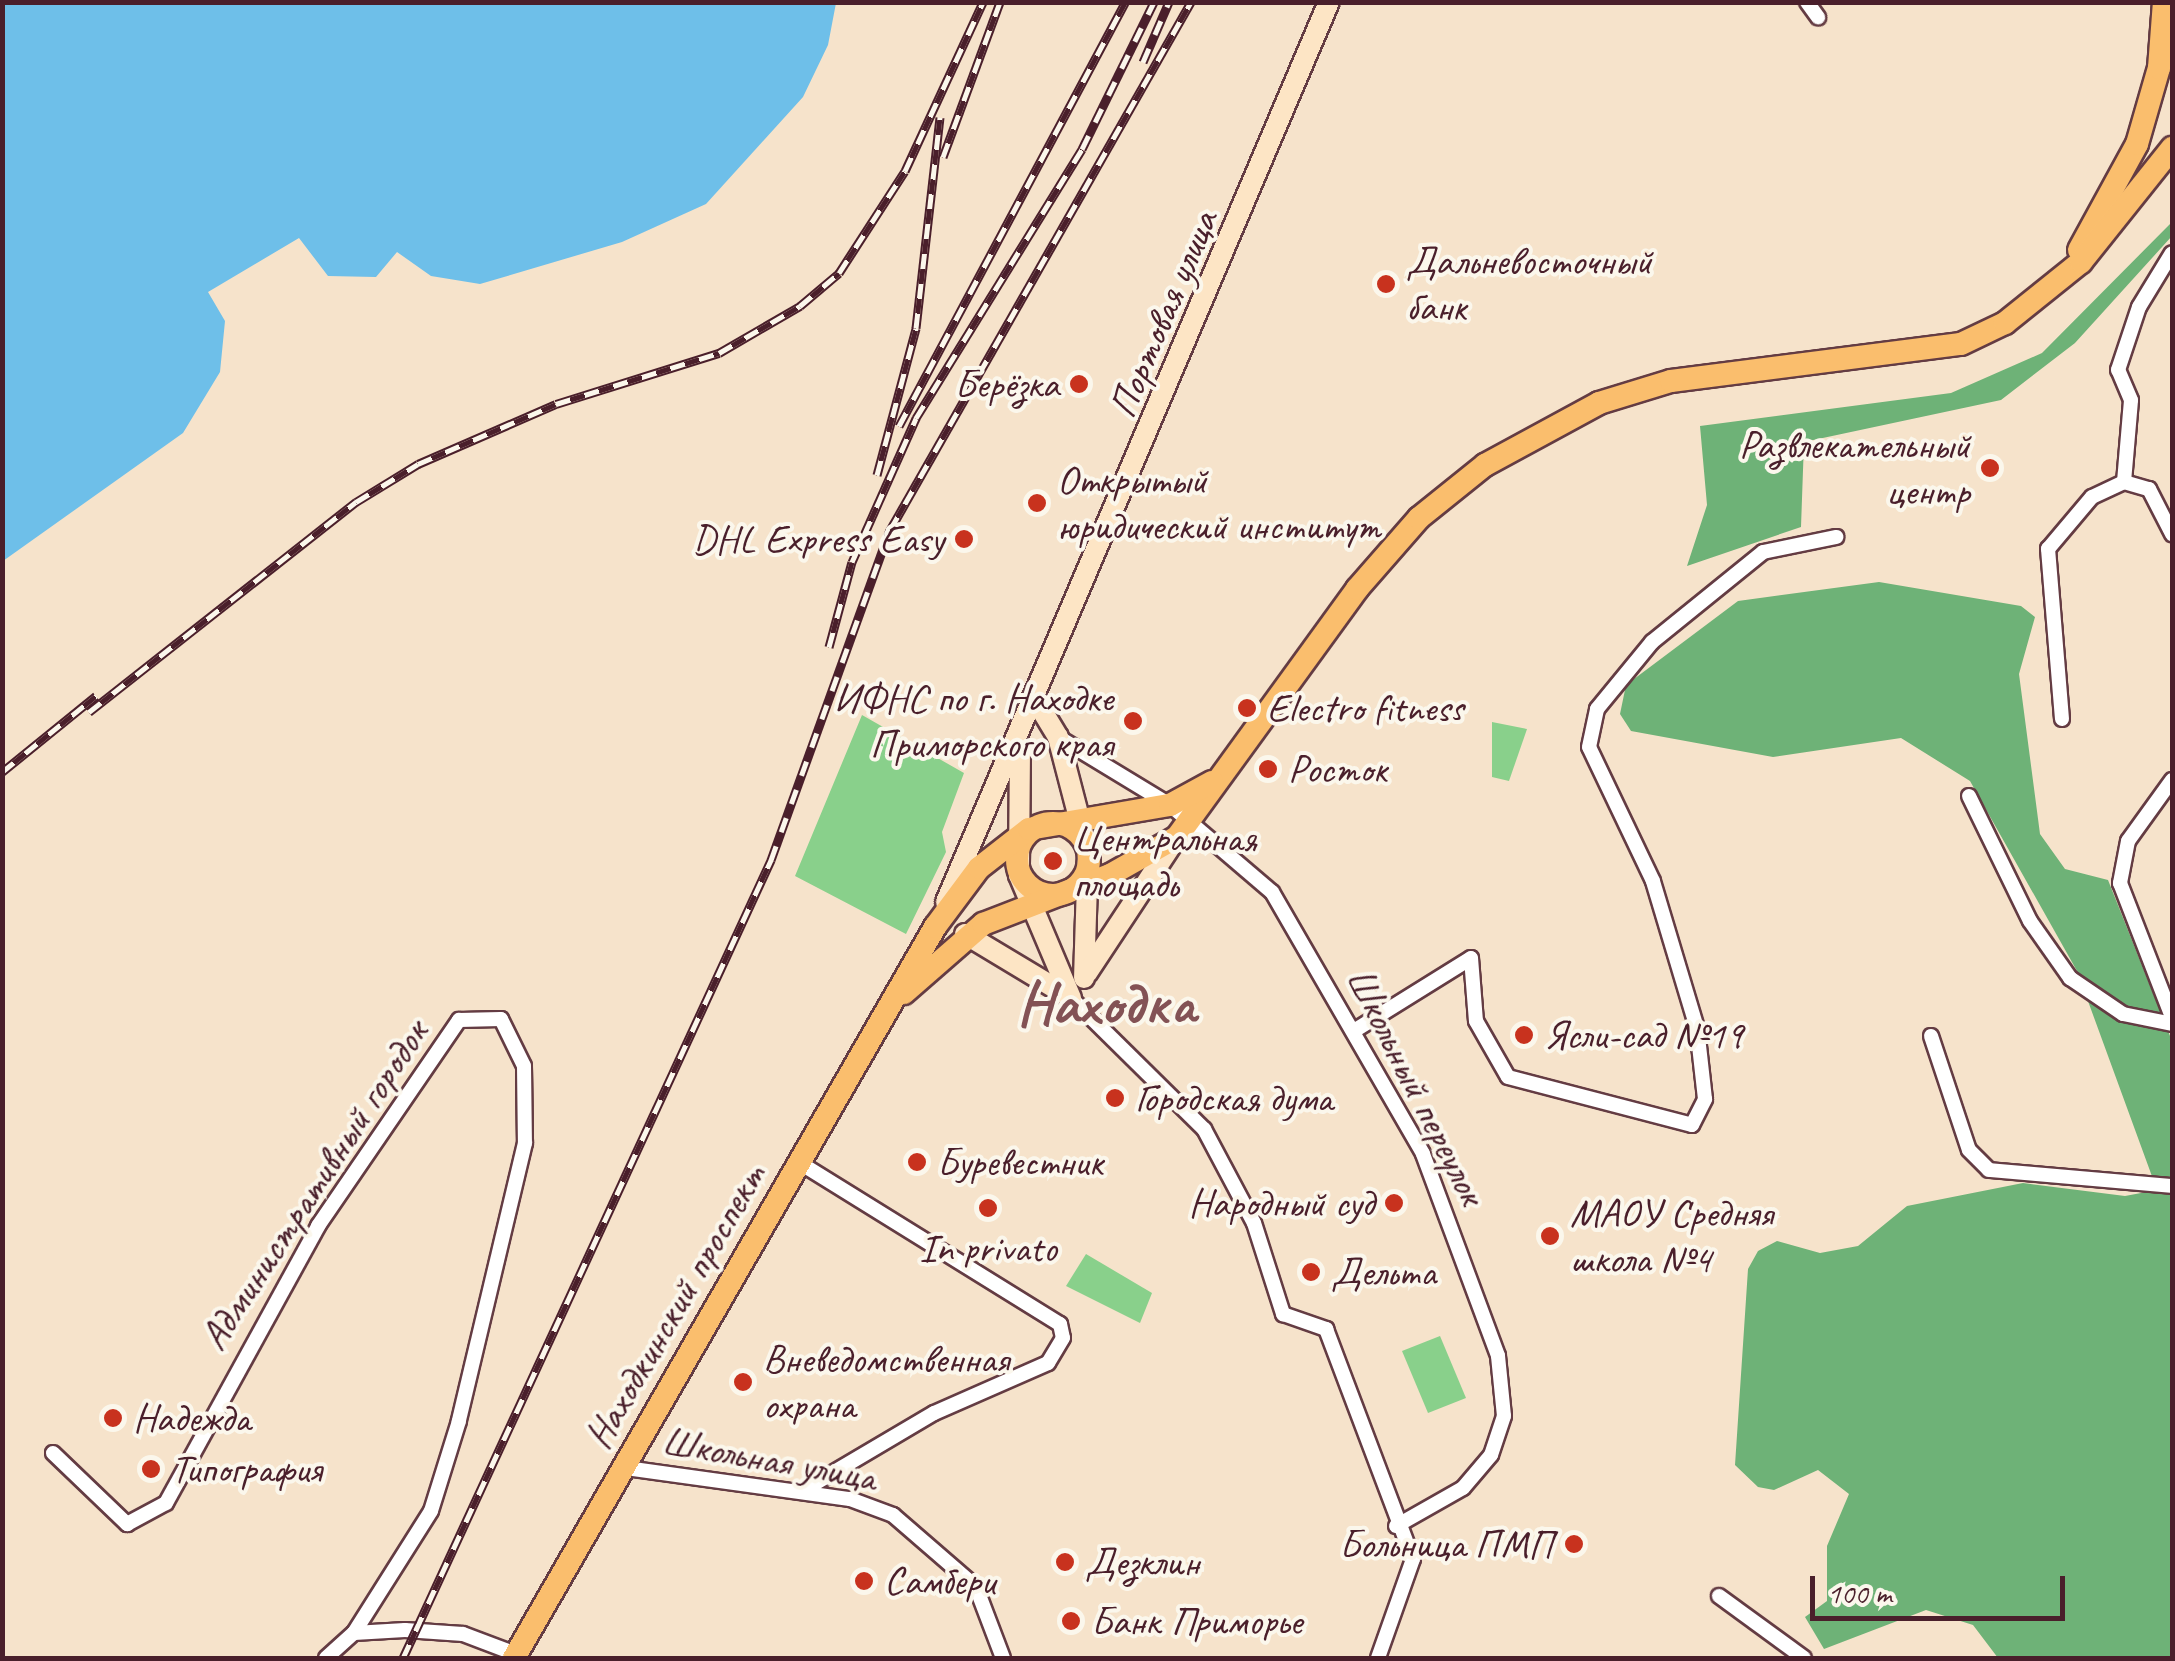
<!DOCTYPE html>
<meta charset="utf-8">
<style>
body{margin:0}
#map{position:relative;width:2175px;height:1661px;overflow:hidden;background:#f6e3cb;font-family:Caveat,sans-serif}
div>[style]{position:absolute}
.green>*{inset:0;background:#89d08b}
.forest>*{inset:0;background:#6eb277}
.water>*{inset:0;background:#6ebfe9}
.roads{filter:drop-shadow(2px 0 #643c43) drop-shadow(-2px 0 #643c43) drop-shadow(0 2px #643c43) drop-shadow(0 -2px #643c43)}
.street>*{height:14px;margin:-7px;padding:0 7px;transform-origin:7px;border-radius:7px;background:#fff}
.secondary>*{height:20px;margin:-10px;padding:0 10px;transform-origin:10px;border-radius:10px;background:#fde5c5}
.primary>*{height:22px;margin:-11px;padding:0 11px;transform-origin:11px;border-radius:11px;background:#fabe6d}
.primary>.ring{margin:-11px;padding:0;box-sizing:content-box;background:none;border:22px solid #fabe6d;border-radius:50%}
.rail>*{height:9px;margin-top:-4.5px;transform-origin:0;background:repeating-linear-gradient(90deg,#fbf7ec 0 15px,#4a1f2b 0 30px);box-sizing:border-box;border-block:2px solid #4a1f2b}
.dots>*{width:28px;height:28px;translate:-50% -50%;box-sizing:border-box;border:5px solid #fbf7ec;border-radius:50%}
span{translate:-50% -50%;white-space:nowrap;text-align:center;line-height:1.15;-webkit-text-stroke:8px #fbf7ec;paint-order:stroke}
.poi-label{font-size:40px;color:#4a1f2b}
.left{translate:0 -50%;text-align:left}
.right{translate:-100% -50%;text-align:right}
.street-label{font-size:40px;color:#4a1f2b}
.town-label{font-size:60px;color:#835255;font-weight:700}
.frame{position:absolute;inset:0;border:5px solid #4a1f2b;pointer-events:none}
.scale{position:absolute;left:1810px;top:1576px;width:255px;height:45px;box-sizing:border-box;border:5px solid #4a1f2b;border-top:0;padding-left:12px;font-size:30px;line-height:35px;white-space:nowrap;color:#4a1f2b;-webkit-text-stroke:8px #fbf7ec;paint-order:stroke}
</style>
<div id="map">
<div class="green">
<div style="clip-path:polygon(862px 715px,964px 773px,942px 832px,946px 852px,906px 934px,795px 876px)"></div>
<div style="clip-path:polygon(1492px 722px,1527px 729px,1509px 781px,1492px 777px)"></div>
<div style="clip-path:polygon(1086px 1254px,1152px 1293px,1140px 1323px,1066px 1286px)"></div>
<div style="clip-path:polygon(1440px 1336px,1466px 1398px,1428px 1413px,1402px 1351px)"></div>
</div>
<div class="forest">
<div style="clip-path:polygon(2172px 222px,2172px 236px,2075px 343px,2001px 400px,1804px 442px,1801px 527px,1687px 566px,1707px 505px,1700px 426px,1951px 393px,2042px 353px)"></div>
<div style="clip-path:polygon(1879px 582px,2021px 606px,2035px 617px,2019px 674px,2040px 834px,2065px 869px,2108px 880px,2172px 1041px,2172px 1658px,1998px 1658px,1973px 1625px,1926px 1610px,1824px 1649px,1805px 1617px,1827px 1601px,1827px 1546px,1849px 1494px,1818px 1470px,1774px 1490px,1758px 1487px,1735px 1465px,1748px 1269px,1758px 1251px,1777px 1241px,1820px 1253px,1858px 1246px,1907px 1206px,2023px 1183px,2125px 1196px,2157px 1190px,2077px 971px,1970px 781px,1901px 738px,1773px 757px,1631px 731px,1620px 714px,1626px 685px,1738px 601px)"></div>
</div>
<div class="water">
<div style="clip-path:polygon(3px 2px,836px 2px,836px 3px,828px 45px,803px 97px,706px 204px,622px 242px,480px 284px,431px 276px,397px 252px,376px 277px,328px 276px,299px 238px,208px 292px,225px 321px,220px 372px,183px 433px,3px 561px)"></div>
</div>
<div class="roads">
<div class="street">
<div style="left:1807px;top:2px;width:19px;rotate:54deg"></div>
<div style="left:2124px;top:482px;width:82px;rotate:-85.1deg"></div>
<div style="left:2131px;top:400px;width:33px;rotate:-113deg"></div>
<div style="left:2118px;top:370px;width:66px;rotate:-71.6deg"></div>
<div style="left:2139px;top:307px;width:63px;rotate:-58.6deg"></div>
<div style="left:2124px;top:482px;width:26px;rotate:16deg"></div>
<div style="left:2149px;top:489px;width:51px;rotate:62.9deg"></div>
<div style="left:2062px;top:719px;width:171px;rotate:-94.7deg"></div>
<div style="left:2048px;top:549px;width:68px;rotate:-49.8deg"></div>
<div style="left:2092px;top:497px;width:35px;rotate:-25deg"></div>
<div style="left:1058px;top:737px;width:131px;rotate:31.3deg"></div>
<div style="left:1170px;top:805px;width:134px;rotate:40.5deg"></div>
<div style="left:1272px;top:892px;width:302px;rotate:60deg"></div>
<div style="left:1423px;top:1154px;width:215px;rotate:69.6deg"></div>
<div style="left:1498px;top:1356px;width:60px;rotate:84.3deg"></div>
<div style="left:1504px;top:1416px;width:41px;rotate:108.4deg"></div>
<div style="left:1491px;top:1455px;width:43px;rotate:130.3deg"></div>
<div style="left:1463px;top:1488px;width:77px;rotate:150.4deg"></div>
<div style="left:2172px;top:780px;width:75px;rotate:125.8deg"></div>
<div style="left:2128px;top:841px;width:43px;rotate:100.8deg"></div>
<div style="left:2120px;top:883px;width:144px;rotate:68.8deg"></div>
<div style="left:1969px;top:796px;width:139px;rotate:64deg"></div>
<div style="left:2030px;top:921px;width:70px;rotate:54.9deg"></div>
<div style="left:2070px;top:978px;width:64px;rotate:34.2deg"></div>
<div style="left:2123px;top:1014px;width:50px;rotate:11.5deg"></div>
<div style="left:1071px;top:998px;width:187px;rotate:44.6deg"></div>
<div style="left:1204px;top:1129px;width:106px;rotate:62deg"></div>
<div style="left:1254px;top:1223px;width:96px;rotate:72.3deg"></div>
<div style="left:1283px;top:1314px;width:46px;rotate:19.2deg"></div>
<div style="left:1326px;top:1329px;width:246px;rotate:69.3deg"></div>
<div style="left:1413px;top:1559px;width:105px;rotate:109.5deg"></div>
<div style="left:1357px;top:1029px;width:134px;rotate:-31.9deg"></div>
<div style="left:1471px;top:958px;width:63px;rotate:85.5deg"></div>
<div style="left:1476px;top:1021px;width:64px;rotate:60.3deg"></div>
<div style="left:1508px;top:1077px;width:190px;rotate:14.6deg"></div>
<div style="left:1692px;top:1125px;width:29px;rotate:-63deg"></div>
<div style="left:1705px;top:1099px;width:71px;rotate:-96.4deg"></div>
<div style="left:1697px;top:1028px;width:153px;rotate:-106.7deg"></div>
<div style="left:1653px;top:881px;width:148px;rotate:-115.5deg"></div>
<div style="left:1589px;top:747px;width:39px;rotate:-78deg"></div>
<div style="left:1597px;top:709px;width:87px;rotate:-50.6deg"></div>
<div style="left:1652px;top:642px;width:143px;rotate:-39deg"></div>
<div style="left:1763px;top:552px;width:75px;rotate:-11.6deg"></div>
<div style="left:1931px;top:1036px;width:120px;rotate:71.6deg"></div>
<div style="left:1969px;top:1150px;width:28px;rotate:45deg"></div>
<div style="left:1989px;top:1170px;width:184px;rotate:5deg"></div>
<div style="left:800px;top:1163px;width:306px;rotate:31.8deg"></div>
<div style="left:1060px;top:1324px;width:14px;rotate:78deg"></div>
<div style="left:1063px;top:1338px;width:29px;rotate:121deg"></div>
<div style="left:1048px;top:1363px;width:124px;rotate:156.3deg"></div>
<div style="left:934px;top:1413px;width:153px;rotate:149.4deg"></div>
<div style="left:53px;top:1453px;width:103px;rotate:43.8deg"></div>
<div style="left:127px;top:1524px;width:44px;rotate:-28.3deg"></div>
<div style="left:166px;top:1503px;width:316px;rotate:-61.2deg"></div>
<div style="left:318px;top:1226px;width:250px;rotate:-55.6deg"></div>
<div style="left:459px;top:1020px;width:42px;rotate:-1.4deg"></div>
<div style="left:501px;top:1019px;width:52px;rotate:63.9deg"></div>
<div style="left:524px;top:1066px;width:77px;rotate:89.3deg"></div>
<div style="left:525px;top:1143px;width:286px;rotate:103.4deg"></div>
<div style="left:459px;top:1421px;width:94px;rotate:107.3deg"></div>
<div style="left:431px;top:1511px;width:144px;rotate:122.3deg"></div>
<div style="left:626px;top:1468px;width:226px;rotate:7.9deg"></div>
<div style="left:850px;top:1499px;width:46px;rotate:20.4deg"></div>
<div style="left:893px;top:1515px;width:110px;rotate:40.9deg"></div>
<div style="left:976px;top:1587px;width:76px;rotate:69.2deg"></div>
<div style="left:1719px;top:1596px;width:105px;rotate:36.1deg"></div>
<div style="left:326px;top:1658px;width:38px;rotate:-42deg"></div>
<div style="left:354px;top:1633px;width:51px;rotate:-3.4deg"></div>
<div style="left:405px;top:1630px;width:58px;rotate:3.9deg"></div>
<div style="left:463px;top:1634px;width:57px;rotate:20.7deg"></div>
</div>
<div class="secondary">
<div style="left:1035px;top:699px;width:44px;rotate:58.8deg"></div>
<div style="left:1058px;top:737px;width:119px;rotate:75.4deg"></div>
<div style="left:1088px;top:852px;width:126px;rotate:91.8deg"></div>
<div style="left:1020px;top:750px;width:125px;rotate:90.5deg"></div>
<div style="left:1019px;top:875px;width:134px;rotate:67.1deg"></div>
<div style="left:946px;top:902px;width:978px;rotate:-66.95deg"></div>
<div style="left:965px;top:934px;width:122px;rotate:31deg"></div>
<div style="left:1087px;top:973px;width:162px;rotate:-56.6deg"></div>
</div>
<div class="primary">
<div style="left:2079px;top:250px;width:121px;rotate:-61.3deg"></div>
<div style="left:2137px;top:144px;width:79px;rotate:-73.9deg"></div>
<div style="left:2159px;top:68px;width:66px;rotate:-85.7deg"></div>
<div class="ring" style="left:1017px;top:823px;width:50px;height:50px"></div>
<div style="left:904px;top:993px;width:105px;rotate:-41.1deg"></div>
<div style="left:983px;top:924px;width:136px;rotate:-21.1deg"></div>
<div style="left:1110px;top:875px;width:77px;rotate:-29.6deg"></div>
<div style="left:1177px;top:837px;width:306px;rotate:-54deg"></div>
<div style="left:1357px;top:589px;width:94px;rotate:-48.9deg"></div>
<div style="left:1419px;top:518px;width:85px;rotate:-38.8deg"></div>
<div style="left:1485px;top:465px;width:130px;rotate:-28.5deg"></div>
<div style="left:1599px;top:403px;width:75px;rotate:-17deg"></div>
<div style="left:1671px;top:381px;width:292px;rotate:-7.3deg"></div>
<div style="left:1961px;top:344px;width:49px;rotate:-25.5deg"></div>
<div style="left:2005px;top:323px;width:97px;rotate:-38.8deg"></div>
<div style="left:2081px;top:262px;width:146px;rotate:-51.4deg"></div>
<div style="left:514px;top:1658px;width:844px;rotate:-60.06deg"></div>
<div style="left:935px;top:927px;width:74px;rotate:-53.3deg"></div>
<div style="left:979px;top:868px;width:63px;rotate:-38deg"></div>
<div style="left:1029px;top:829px;width:143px;rotate:-9.7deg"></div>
<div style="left:1170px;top:805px;width:48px;rotate:-28.7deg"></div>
</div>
</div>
<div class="rail">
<div style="left:1143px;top:62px;width:65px;rotate:-66.6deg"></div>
<div style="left:943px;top:157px;width:165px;rotate:-69.8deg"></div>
<div style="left:899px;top:426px;width:480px;rotate:-61.9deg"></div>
<div style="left:877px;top:475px;width:152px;rotate:-75.1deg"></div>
<div style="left:916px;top:328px;width:212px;rotate:-83.5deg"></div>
<div style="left:829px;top:647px;width:88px;rotate:-74.9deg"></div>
<div style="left:852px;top:562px;width:158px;rotate:-66deg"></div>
<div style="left:916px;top:418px;width:316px;rotate:-58.3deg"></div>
<div style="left:1082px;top:149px;width:164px;rotate:-63.9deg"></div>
<div style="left:89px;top:712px;width:340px;rotate:-38.2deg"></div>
<div style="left:356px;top:502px;width:73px;rotate:-31.5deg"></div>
<div style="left:418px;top:464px;width:150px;rotate:-23.5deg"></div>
<div style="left:556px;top:404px;width:171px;rotate:-17.4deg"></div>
<div style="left:719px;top:353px;width:94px;rotate:-30.1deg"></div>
<div style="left:800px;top:306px;width:51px;rotate:-40.2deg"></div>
<div style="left:839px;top:273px;width:121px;rotate:-57.1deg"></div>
<div style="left:905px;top:171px;width:186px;rotate:-65.2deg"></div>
<div style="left:2px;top:772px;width:121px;rotate:-39deg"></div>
<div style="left:403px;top:1658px;width:879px;rotate:-65.24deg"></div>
<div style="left:771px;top:860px;width:351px;rotate:-70.2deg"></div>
<div style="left:890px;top:530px;width:608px;rotate:-60.31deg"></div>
</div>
<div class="dots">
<div style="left:1386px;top:284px;background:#c8321e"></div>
<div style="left:1079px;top:384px;background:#c8321e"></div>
<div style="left:1990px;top:468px;background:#c8321e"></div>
<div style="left:1037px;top:503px;background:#c8321e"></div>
<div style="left:964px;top:539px;background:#c8321e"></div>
<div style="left:1247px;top:708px;background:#c8321e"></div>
<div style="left:1133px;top:721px;background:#c8321e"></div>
<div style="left:1268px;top:769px;background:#c8321e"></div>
<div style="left:1053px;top:861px;background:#c8321e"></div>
<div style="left:1524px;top:1035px;background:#c8321e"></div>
<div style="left:1115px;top:1098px;background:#c8321e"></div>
<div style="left:917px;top:1162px;background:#c8321e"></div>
<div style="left:1394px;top:1203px;background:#c8321e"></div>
<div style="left:988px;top:1208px;background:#c8321e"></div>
<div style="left:1550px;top:1236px;background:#c8321e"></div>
<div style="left:1311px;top:1272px;background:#c8321e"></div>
<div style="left:743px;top:1382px;background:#c8321e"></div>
<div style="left:113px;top:1418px;background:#c8321e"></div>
<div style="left:151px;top:1469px;background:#c8321e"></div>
<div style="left:1574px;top:1544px;background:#c8321e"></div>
<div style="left:1065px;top:1562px;background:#c8321e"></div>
<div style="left:864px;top:1581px;background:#c8321e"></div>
<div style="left:1071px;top:1621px;background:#c8321e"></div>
</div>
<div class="poi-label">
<span class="left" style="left:1406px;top:284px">Дальневосточный<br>банк</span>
<span class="right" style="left:1059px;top:384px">Берёзка</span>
<span class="right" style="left:1970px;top:468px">Развлекательный<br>центр</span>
<span class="left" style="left:1057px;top:503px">Открытый<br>юридический институт</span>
<span class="right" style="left:944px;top:539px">DHL Express Easy</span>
<span class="right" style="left:1113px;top:721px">ИФНС по г. Находке<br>Приморского края</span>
<span class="left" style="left:1267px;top:708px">Electro fitness</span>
<span class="left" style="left:1288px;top:769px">Росток</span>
<span class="left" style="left:1073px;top:861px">Центральная<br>площадь</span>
<span class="left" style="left:1544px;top:1035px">Ясли-сад №19</span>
<span class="left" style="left:1135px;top:1098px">Городская дума</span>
<span class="left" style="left:937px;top:1162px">Буревестник</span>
<span class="right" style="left:1374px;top:1203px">Народный суд</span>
<span class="left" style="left:1570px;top:1236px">МАОУ Средняя<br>школа №4</span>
<span style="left:988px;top:1248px">In privato</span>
<span class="left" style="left:1331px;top:1272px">Дельта</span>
<span class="left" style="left:763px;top:1382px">Вневедомственная<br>охрана</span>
<span class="left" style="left:133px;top:1418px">Надежда</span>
<span class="left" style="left:171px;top:1469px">Типография</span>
<span class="right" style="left:1552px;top:1544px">Больница ПМП</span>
<span class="left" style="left:1085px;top:1562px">Дезклин</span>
<span class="left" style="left:884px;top:1581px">Самбери</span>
<span class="left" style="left:1091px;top:1621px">Банк Приморье</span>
</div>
<div class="street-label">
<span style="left:1163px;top:314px;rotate:-67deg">Портовая улица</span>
<span style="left:1416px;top:1086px;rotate:63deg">Школьный переулок</span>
<span style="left:314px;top:1185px;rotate:-57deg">Административный городок</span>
<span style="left:675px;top:1306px;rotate:-60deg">Находкинский проспект</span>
<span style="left:769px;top:1459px;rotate:10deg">Школьная улица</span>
</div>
<div class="town-label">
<span style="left:1106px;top:1003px">Находка</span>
</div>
<div class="frame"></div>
<div class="scale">100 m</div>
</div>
